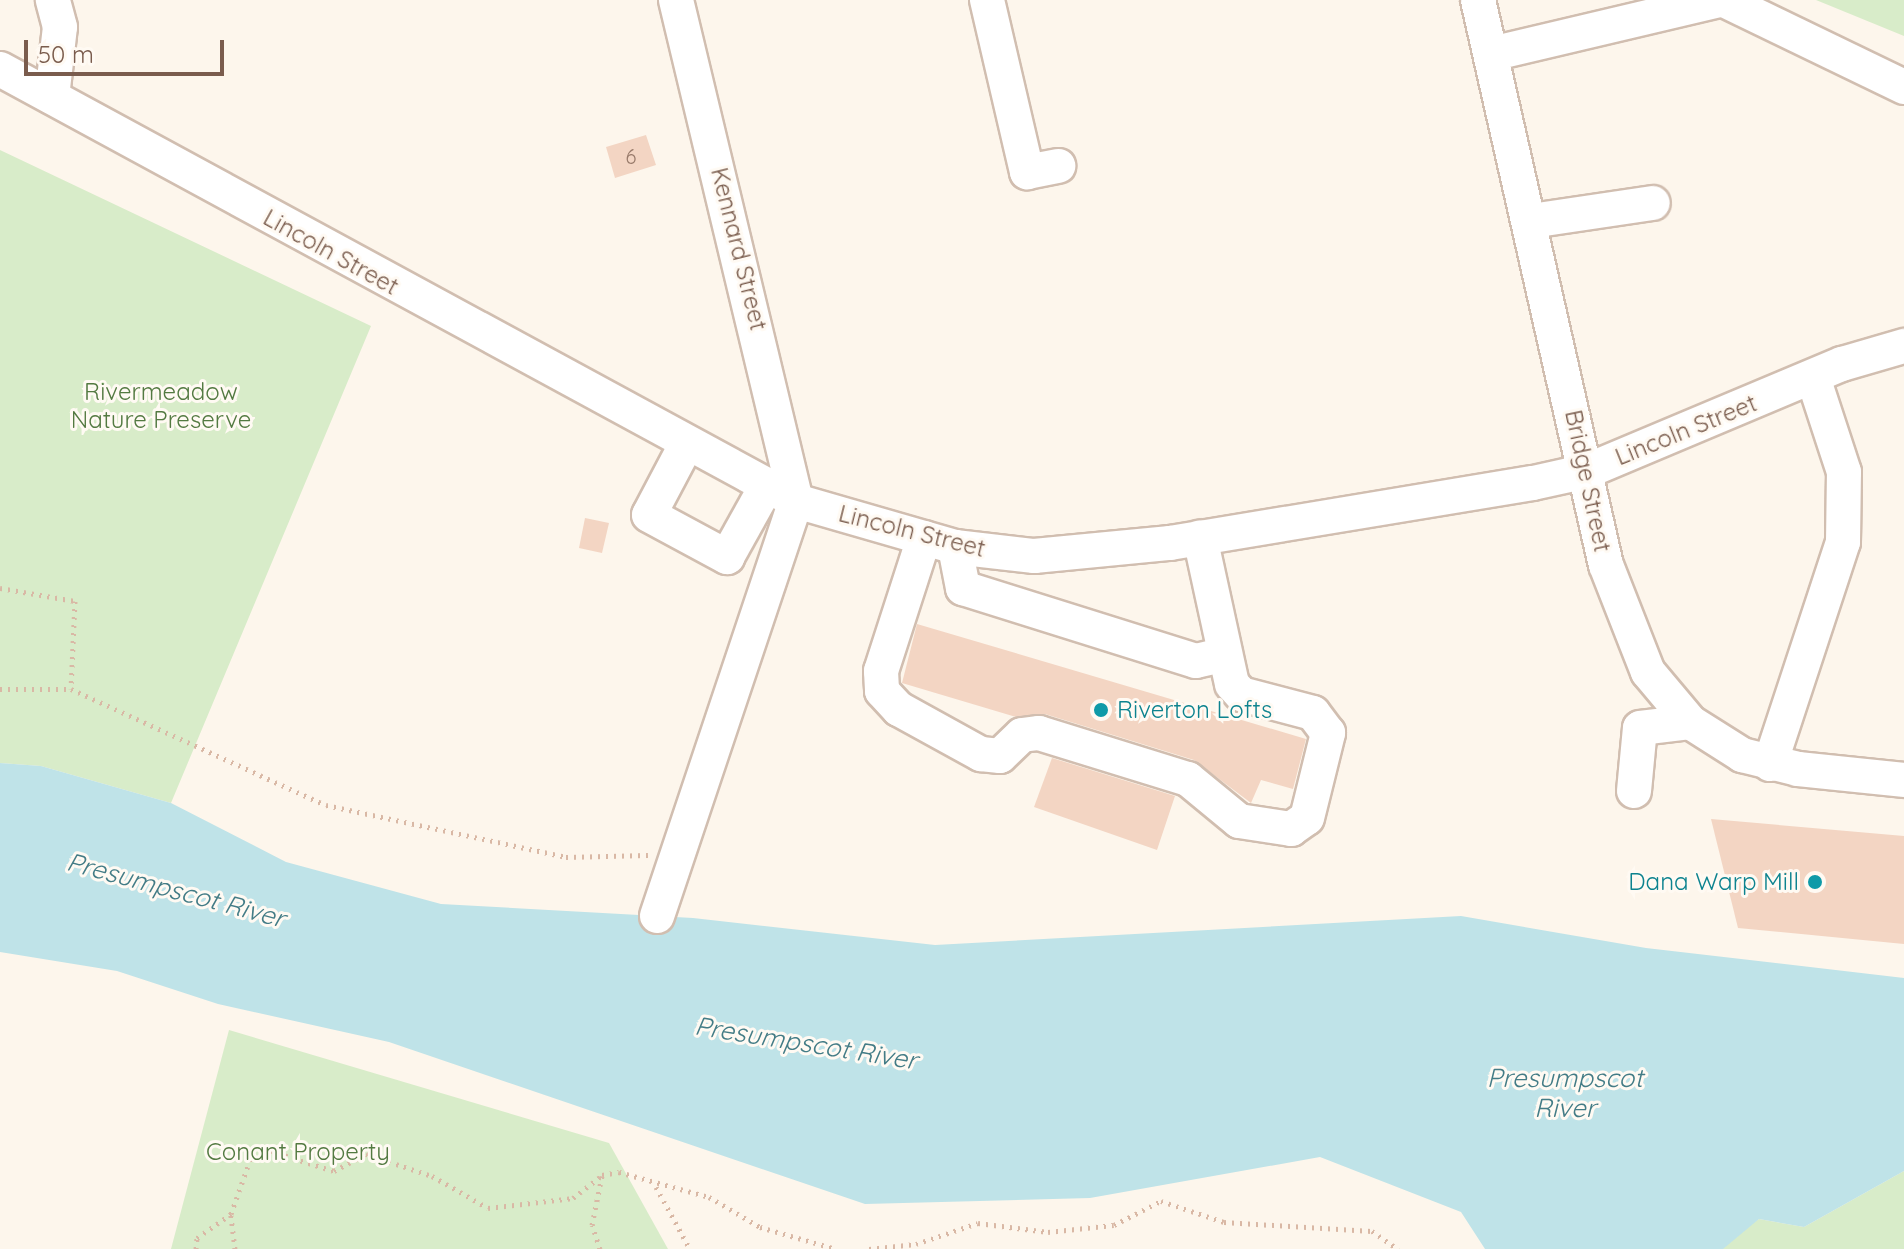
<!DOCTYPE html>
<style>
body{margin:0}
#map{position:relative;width:1904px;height:1249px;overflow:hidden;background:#fdf6ec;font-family:Quicksand,sans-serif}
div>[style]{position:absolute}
.green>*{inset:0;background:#d8ecc9}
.water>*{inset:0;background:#bfe3e8}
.building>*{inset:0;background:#f3d5c3}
.path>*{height:5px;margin-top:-2.5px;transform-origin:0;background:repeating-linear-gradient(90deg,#d9b8a5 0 2px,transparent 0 8px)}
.roads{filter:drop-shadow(2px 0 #d1beb0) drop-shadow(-2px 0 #d1beb0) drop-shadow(0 2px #d1beb0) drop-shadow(0 -2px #d1beb0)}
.minor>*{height:34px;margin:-17px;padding:0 17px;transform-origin:17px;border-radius:17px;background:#fff}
.dots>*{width:22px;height:22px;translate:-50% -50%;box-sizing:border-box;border:4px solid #fffaf3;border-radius:50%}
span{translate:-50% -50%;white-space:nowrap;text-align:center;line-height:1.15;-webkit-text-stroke:6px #fffaf3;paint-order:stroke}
.number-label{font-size:20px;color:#987a6a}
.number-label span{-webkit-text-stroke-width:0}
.street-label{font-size:24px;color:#7a5c4d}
.park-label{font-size:24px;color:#537a41}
.culture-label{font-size:24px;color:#0d838f}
.left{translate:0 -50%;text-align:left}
.right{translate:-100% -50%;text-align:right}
.water-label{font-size:26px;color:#437c86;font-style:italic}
.scale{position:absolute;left:24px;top:40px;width:200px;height:36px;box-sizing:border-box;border:4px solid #7a5c4d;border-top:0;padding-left:10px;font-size:24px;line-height:28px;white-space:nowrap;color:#7a5c4d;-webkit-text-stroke:6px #fffaf3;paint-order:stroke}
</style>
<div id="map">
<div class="green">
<div style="clip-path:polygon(1816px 0,1904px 0,1904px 36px)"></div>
<div style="clip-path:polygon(0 150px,371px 326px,171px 803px,41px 766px,0 763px)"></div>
<div style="clip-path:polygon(229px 1030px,609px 1143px,668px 1249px,171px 1249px)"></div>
<div style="clip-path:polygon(1904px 1171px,1904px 1249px,1723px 1249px,1724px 1241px,1759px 1219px,1804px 1227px)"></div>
</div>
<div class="water">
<div style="clip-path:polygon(0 763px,41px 766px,171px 803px,286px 862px,441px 904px,693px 918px,935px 945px,1461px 916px,1646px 948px,1904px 978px,1904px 1171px,1804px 1227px,1759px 1219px,1723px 1249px,1485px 1249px,1461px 1212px,1320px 1157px,1090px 1198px,865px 1204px,389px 1042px,218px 1004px,117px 971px,0 952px)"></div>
</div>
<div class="building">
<div style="clip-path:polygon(646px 135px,656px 165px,615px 178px,606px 147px)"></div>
<div style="clip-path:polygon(585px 518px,609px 523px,602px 553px,579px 548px)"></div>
<div style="clip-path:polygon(917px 624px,1306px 739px,1293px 789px,1261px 780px,1251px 803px,1194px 760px,1045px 714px,1016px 717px,902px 683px)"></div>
<div style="clip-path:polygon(1052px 758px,1175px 796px,1157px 850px,1034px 807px)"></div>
<div style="clip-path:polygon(1711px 819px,1904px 836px,1904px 944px,1738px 928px)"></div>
</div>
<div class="path">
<div style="left:0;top:588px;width:76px;rotate:9.8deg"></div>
<div style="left:75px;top:601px;width:88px;rotate:92.6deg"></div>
<div style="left:0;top:689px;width:71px"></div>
<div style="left:71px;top:689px;width:280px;rotate:24.5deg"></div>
<div style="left:326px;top:805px;width:246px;rotate:12.2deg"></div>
<div style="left:566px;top:857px;width:82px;rotate:-1.4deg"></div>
<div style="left:656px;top:1187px;width:71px;rotate:61.3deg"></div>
<div style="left:196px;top:1249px;width:11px;rotate:-85deg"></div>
<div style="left:197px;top:1238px;width:42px;rotate:-35.2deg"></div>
<div style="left:235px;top:1249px;width:35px;rotate:-97deg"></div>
<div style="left:231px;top:1214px;width:72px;rotate:-70.6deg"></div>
<div style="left:255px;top:1146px;width:83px;rotate:17.6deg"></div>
<div style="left:334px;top:1171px;width:36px;rotate:-28deg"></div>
<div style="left:366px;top:1154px;width:70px;rotate:18.4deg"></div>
<div style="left:432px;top:1176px;width:64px;rotate:29.7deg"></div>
<div style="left:488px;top:1208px;width:86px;rotate:-6.7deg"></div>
<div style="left:573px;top:1198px;width:37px;rotate:-38deg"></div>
<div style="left:602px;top:1175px;width:17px;rotate:-10deg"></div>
<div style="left:619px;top:1172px;width:93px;rotate:15.5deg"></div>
<div style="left:709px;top:1197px;width:59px;rotate:30.5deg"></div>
<div style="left:760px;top:1227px;width:79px;rotate:16.1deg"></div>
<div style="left:600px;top:1249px;width:25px;rotate:-108deg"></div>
<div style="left:592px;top:1225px;width:50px;rotate:-78.5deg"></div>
<div style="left:869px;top:1249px;width:47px;rotate:-6.1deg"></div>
<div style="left:916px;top:1244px;width:65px;rotate:-18.7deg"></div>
<div style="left:978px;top:1223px;width:71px;rotate:7.3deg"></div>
<div style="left:1048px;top:1232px;width:66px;rotate:-6.1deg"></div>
<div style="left:1114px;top:1225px;width:53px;rotate:-27.1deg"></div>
<div style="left:1161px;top:1201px;width:66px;rotate:18.4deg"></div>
<div style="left:1224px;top:1222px;width:148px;rotate:3.5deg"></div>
<div style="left:1372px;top:1231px;width:32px;rotate:35deg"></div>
</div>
<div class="roads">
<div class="minor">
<div style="left:676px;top:0;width:515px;rotate:76.53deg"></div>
<div style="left:987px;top:0;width:177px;rotate:76.9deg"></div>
<div style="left:1027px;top:172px;width:32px;rotate:-11deg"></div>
<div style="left:1478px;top:0;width:579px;rotate:77.24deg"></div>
<div style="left:1606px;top:565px;width:115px;rotate:68.6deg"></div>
<div style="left:1648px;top:672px;width:65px;rotate:50deg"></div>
<div style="left:1690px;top:722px;width:62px;rotate:32.4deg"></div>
<div style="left:1742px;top:755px;width:58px;rotate:14deg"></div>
<div style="left:1798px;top:769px;width:107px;rotate:5.9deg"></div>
<div style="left:1724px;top:0;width:200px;rotate:25.8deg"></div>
<div style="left:1491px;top:54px;width:235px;rotate:-13.3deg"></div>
<div style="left:0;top:69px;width:906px;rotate:28.49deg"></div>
<div style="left:796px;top:501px;width:166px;rotate:16.1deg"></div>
<div style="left:955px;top:547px;width:80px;rotate:6.5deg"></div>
<div style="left:1034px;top:556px;width:137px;rotate:-5.5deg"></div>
<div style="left:1170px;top:543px;width:368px;rotate:-9.4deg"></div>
<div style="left:1533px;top:483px;width:55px;rotate:-12.5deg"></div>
<div style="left:1587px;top:471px;width:277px;rotate:-22.8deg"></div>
<div style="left:1842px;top:364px;width:65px;rotate:-16.2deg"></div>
<div style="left:52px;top:97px;width:70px;rotate:-83.5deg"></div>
<div style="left:60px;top:27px;width:28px;rotate:-105deg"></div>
<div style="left:1531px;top:221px;width:123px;rotate:-8.4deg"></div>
<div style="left:687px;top:443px;width:81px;rotate:117.8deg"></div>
<div style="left:649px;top:515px;width:89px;rotate:28.3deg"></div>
<div style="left:727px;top:557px;width:82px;rotate:-60.9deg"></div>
<div style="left:924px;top:538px;width:140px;rotate:107.9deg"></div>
<div style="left:881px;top:671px;width:20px;rotate:87deg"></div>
<div style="left:882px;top:691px;width:25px;rotate:47deg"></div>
<div style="left:899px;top:709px;width:94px;rotate:28.8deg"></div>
<div style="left:981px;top:754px;width:19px;rotate:6deg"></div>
<div style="left:1000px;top:756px;width:30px;rotate:-44deg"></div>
<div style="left:1022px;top:735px;width:17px;rotate:-7deg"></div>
<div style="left:1039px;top:733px;width:156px;rotate:17.2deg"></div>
<div style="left:1188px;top:779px;width:66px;rotate:39.5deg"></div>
<div style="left:1239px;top:821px;width:53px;rotate:8.7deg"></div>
<div style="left:1291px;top:829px;width:19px;rotate:-35deg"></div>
<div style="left:1307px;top:818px;width:88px;rotate:-76.1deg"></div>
<div style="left:1328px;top:733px;width:25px;rotate:-127deg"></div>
<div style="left:1313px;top:713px;width:74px;rotate:-165.2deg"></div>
<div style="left:1241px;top:694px;width:13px;rotate:-132deg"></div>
<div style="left:1232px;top:684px;width:150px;rotate:-102.3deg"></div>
<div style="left:955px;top:547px;width:42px;rotate:79deg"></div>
<div style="left:963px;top:588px;width:244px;rotate:17.4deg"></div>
<div style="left:1196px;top:661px;width:27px;rotate:-13deg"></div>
<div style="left:1770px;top:764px;width:234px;rotate:-71.8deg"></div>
<div style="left:1843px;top:542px;width:70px;rotate:-89.2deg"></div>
<div style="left:1844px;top:472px;width:100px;rotate:-108.1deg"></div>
<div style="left:1634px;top:791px;width:63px;rotate:-84.6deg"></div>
<div style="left:1640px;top:728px;width:50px;rotate:-6.8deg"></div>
<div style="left:657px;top:916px;width:438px;rotate:-71.5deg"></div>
</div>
</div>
<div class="dots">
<div style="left:1101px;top:710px;background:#0f9aa8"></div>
<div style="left:1815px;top:882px;background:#0f9aa8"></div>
</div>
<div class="number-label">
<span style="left:631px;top:156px">6</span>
</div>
<div class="street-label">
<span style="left:739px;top:249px;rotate:76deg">Kennard Street</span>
<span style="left:331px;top:252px;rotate:29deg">Lincoln Street</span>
<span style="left:1686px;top:430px;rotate:-22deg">Lincoln Street</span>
<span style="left:1588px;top:481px;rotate:78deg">Bridge Street</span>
<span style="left:912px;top:531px;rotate:14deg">Lincoln Street</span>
</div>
<div class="park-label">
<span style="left:161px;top:406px">Rivermeadow<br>Nature Preserve</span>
<span style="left:298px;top:1152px">Conant Property</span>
</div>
<div class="culture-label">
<span class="left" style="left:1117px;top:710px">Riverton Lofts</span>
<span class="right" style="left:1799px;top:882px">Dana Warp Mill</span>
</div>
<div class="water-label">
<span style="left:176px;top:890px;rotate:15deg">Presumpscot River</span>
<span style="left:806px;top:1043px;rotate:9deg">Presumpscot River</span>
<span style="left:1565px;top:1093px">Presumpscot<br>River</span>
</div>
<div class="scale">50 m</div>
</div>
